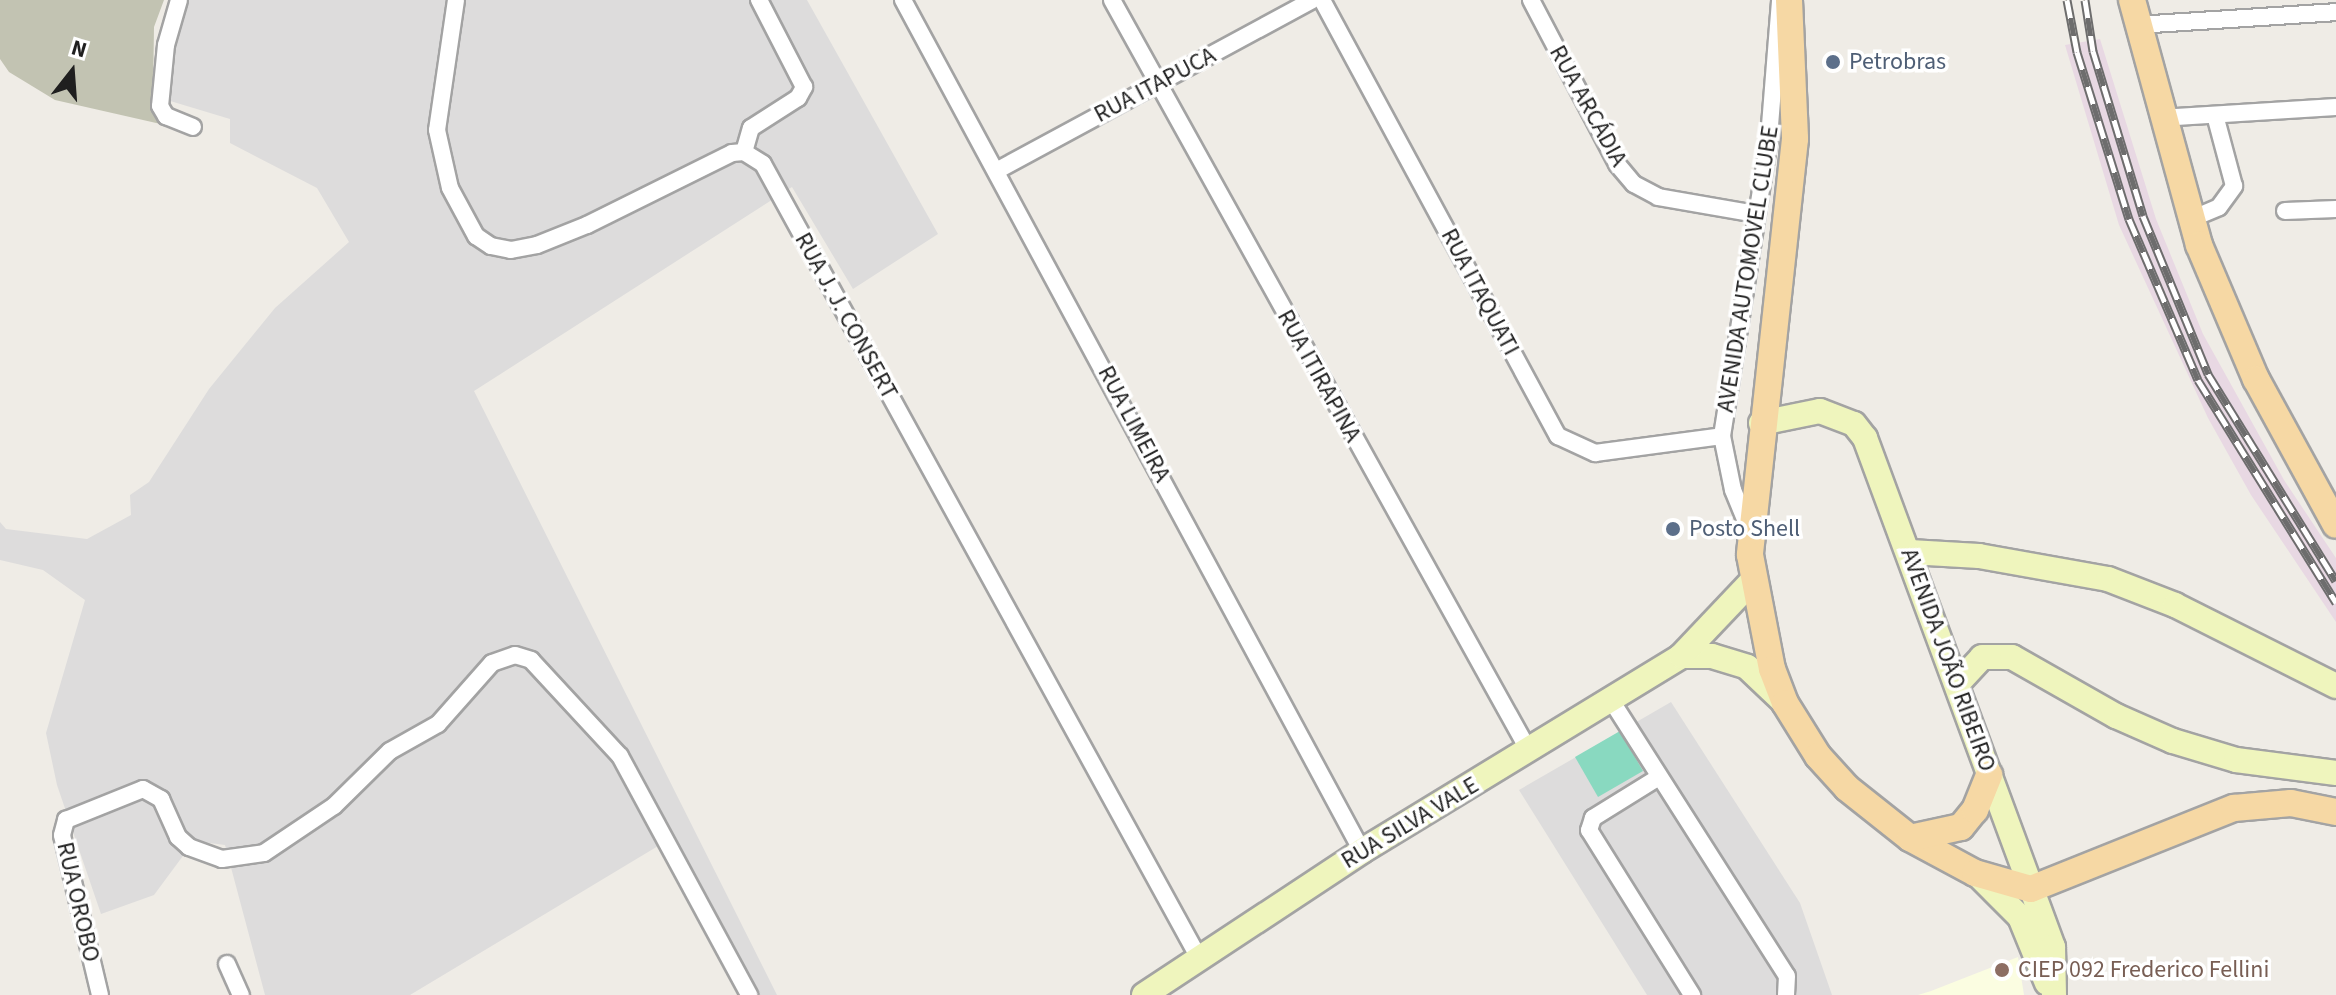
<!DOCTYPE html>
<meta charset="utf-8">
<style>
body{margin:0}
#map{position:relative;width:2336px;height:995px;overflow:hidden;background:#efece6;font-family:"Source Sans 3",sans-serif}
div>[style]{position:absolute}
.residential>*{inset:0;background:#dddcdc}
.industrial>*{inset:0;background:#e8d8e3}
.education>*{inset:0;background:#fbfde1}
.construction>*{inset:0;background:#c2c3b2}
.pitch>*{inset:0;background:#89d9c0}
.roads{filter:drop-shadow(2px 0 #a3a3a3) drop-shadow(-2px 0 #a3a3a3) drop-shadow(0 2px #a3a3a3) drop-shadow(0 -2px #a3a3a3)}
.street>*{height:16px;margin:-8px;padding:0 8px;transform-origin:8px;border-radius:8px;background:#fff}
.secondary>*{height:24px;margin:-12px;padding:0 12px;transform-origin:12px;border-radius:12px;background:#eff5bd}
.primary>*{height:26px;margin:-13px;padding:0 13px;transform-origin:13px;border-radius:13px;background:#f6d8a4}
.rail>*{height:9px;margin-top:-4.5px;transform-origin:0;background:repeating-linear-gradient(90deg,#fff 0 18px,#6d6d6d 0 36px);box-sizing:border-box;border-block:2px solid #6d6d6d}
.dots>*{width:22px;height:22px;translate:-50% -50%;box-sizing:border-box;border:4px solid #fff;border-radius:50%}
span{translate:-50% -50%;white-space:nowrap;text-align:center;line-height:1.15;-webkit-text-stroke:7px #fff;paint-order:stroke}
.service-label{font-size:24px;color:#4e5e75}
.left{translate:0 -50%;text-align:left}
.street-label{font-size:24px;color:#1f1f1f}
.education-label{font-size:24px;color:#785e54}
.north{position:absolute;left:32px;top:32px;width:80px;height:80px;-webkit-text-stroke:6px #fff;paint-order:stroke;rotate:17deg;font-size:22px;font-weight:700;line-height:32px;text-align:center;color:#1f1f1f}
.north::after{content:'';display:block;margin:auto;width:28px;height:36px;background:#1f1f1f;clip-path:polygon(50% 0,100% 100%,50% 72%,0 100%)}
</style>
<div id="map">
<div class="residential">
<div style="clip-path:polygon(173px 0,807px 0,938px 234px,853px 289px,792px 187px,474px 391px,777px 995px,759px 995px,673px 837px,410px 995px,265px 995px,225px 845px,194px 841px,154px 895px,101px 914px,57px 785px,46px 733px,85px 600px,43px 570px,0 560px,0 522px,6px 529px,87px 539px,131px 515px,130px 495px,149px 482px,209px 389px,275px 308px,349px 242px,317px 188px,230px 143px,230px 119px,157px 97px)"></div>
<div style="clip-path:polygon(1671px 702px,1800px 903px,1832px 995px,1647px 995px,1519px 790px)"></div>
</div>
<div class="industrial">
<div style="clip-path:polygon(2100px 39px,2156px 219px,2203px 334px,2284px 480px,2336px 558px,2336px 622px,2251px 495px,2208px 418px,2119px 225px,2065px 45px)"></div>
</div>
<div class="education">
<div style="clip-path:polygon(2018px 957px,2024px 995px,1918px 995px,1931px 991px)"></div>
</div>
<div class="construction">
<div style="clip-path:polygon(0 0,164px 0,154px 27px,153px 94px,165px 125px,55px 100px,9px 72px,0 59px)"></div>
</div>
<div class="pitch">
<div style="clip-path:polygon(1620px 731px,1643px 771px,1598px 797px,1575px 757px)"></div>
</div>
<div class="roads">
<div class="street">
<div style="left:179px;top:0;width:47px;rotate:106.1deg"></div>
<div style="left:166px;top:45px;width:61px;rotate:95.6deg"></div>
<div style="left:160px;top:106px;width:12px;rotate:59deg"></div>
<div style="left:166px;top:116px;width:29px;rotate:22deg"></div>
<div style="left:456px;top:0;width:131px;rotate:98.3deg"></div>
<div style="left:437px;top:130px;width:59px;rotate:77.4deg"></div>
<div style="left:450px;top:188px;width:55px;rotate:61.6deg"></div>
<div style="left:476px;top:236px;width:18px;rotate:34deg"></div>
<div style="left:491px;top:246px;width:20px;rotate:11deg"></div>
<div style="left:511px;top:250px;width:26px;rotate:-11deg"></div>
<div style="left:537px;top:245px;width:54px;rotate:-21.8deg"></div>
<div style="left:587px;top:225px;width:162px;rotate:-26.4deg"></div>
<div style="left:732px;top:153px;width:12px;rotate:-5deg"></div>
<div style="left:744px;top:152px;width:22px;rotate:32deg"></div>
<div style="left:763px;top:164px;width:908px;rotate:61.23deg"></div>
<div style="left:903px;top:0;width:967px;rotate:61.66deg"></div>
<div style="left:1112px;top:0;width:859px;rotate:60.96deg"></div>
<div style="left:1322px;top:0;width:496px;rotate:61.6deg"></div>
<div style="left:1558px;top:436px;width:41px;rotate:24.7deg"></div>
<div style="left:1595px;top:453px;width:128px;rotate:-7.6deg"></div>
<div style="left:1531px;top:0;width:185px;rotate:62.3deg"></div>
<div style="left:1617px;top:164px;width:26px;rotate:50deg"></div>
<div style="left:1634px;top:184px;width:27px;rotate:28deg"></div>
<div style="left:1658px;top:197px;width:98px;rotate:9.9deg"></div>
<div style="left:2137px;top:25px;width:199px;rotate:-3.7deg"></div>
<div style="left:2160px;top:118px;width:176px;rotate:-3.6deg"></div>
<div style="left:744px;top:152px;width:25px;rotate:-74deg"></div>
<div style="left:751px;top:128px;width:56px;rotate:-32.6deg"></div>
<div style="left:798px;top:98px;width:13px;rotate:-61deg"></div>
<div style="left:804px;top:87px;width:98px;rotate:-117.3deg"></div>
<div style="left:998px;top:170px;width:357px;rotate:-28.4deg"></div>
<div style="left:2285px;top:211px;width:51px;rotate:-2.2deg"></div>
<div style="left:2191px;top:219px;width:30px;rotate:-23deg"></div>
<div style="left:2219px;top:207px;width:26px;rotate:-54deg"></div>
<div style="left:2234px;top:186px;width:73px;rotate:-105deg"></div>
<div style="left:1749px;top:529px;width:42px;rotate:-112.3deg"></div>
<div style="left:1733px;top:490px;width:55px;rotate:-101.5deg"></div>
<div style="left:1722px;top:436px;width:302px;rotate:-81deg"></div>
<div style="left:1769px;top:138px;width:138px;rotate:-85.4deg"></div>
<div style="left:1611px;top:700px;width:327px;rotate:57.5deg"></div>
<div style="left:1787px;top:976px;width:19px;rotate:93deg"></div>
<div style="left:1659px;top:777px;width:78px;rotate:148.2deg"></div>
<div style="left:1593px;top:818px;width:13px;rotate:108deg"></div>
<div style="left:1589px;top:830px;width:195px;rotate:58deg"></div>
<div style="left:227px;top:964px;width:34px;rotate:66deg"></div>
<div style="left:100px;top:995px;width:164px;rotate:-103.4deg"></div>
<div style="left:62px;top:835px;width:16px;rotate:-75deg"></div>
<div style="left:66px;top:820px;width:83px;rotate:-21.9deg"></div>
<div style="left:143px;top:789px;width:21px;rotate:29deg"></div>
<div style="left:161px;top:799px;width:42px;rotate:65.9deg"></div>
<div style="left:178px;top:837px;width:15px;rotate:42deg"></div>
<div style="left:189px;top:847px;width:35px;rotate:20deg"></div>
<div style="left:222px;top:859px;width:42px;rotate:-8.1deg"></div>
<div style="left:264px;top:853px;width:84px;rotate:-33.9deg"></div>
<div style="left:334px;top:806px;width:78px;rotate:-44.5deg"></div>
<div style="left:390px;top:751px;width:55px;rotate:-29.4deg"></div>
<div style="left:438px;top:724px;width:81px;rotate:-48.5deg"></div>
<div style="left:492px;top:663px;width:24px;rotate:-19deg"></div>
<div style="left:515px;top:655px;width:17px;rotate:17deg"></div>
<div style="left:531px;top:660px;width:131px;rotate:47.2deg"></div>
<div style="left:620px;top:756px;width:272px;rotate:61.6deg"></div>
</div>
<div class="secondary">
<div style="left:1761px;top:423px;width:60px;rotate:-11.5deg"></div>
<div style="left:1820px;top:411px;width:36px;rotate:21deg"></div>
<div style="left:1854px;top:424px;width:18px;rotate:52deg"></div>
<div style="left:1865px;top:438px;width:543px;rotate:69.73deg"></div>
<div style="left:2053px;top:947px;width:48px;rotate:88.8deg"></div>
<div style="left:1910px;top:552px;width:69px;rotate:3.3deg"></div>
<div style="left:1979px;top:556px;width:131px;rotate:10.1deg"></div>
<div style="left:2108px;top:579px;width:72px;rotate:21.2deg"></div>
<div style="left:2175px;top:605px;width:180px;rotate:26.7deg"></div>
<div style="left:1681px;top:656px;width:31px"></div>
<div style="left:1712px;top:656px;width:37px;rotate:17deg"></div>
<div style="left:1747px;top:667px;width:52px;rotate:43.5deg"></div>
<div style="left:1958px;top:683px;width:35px;rotate:-47deg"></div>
<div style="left:1982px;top:657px;width:30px"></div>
<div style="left:2012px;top:657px;width:120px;rotate:29.6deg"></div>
<div style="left:2116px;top:716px;width:62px;rotate:23.7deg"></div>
<div style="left:2173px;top:741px;width:66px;rotate:16.8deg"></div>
<div style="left:2236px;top:760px;width:101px;rotate:7.4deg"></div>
<div style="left:1978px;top:875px;width:59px;rotate:45deg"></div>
<div style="left:2020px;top:917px;width:71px;rotate:67.8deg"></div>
<div style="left:1144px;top:995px;width:261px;rotate:-33.4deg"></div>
<div style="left:1362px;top:851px;width:374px;rotate:-31.4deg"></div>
<div style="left:1681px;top:656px;width:105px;rotate:-46.5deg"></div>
</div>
<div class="primary">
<div style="left:1789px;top:0;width:139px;rotate:87.5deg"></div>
<div style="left:1795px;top:139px;width:418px;rotate:96.2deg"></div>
<div style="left:1750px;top:555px;width:116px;rotate:79.1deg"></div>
<div style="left:1772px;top:669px;width:36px;rotate:69deg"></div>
<div style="left:1785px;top:703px;width:62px;rotate:58.1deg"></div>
<div style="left:1818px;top:756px;width:43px;rotate:47.8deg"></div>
<div style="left:1847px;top:788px;width:80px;rotate:38.4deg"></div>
<div style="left:1910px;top:838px;width:74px;rotate:28.3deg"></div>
<div style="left:1975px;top:873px;width:58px;rotate:15.9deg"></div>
<div style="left:2031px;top:889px;width:219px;rotate:-21.8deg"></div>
<div style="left:2234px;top:808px;width:57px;rotate:-5deg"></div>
<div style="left:2291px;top:803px;width:46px;rotate:11.3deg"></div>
<div style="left:2132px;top:0;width:254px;rotate:74.7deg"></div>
<div style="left:2199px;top:245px;width:146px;rotate:67deg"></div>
<div style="left:2256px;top:379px;width:166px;rotate:61.3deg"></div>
<div style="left:1910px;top:838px;width:52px;rotate:-12.2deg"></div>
<div style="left:1961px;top:827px;width:22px;rotate:-51deg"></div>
<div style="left:1975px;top:810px;width:38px;rotate:-68deg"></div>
</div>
</div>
<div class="rail">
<div style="left:2067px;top:0;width:53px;rotate:79.1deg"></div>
<div style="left:2077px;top:52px;width:175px;rotate:72.7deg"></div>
<div style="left:2129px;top:219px;width:175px;rotate:66.8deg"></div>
<div style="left:2198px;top:380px;width:262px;rotate:58.2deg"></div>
<div style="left:2085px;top:0;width:52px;rotate:81.1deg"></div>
<div style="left:2093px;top:51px;width:172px;rotate:73.1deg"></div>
<div style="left:2143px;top:216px;width:171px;rotate:67.6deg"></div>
<div style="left:2208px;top:374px;width:243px;rotate:58.3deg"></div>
</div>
<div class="dots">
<div style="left:1833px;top:62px;background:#5c6f8a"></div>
<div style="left:1673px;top:529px;background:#5c6f8a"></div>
<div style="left:2002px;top:970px;background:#8d6e63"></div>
</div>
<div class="service-label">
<span class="left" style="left:1849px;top:62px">Petrobras</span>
<span class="left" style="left:1689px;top:529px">Posto Shell</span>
</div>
<div class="street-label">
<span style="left:1155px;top:85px;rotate:-28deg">RUA ITAPUCA</span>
<span style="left:1588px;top:106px;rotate:61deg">RUA ARCÁDIA</span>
<span style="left:1748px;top:269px;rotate:-81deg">AVENIDA AUTOMOVEL CLUBE</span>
<span style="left:1480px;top:292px;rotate:62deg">RUA ITAQUATI</span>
<span style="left:846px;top:316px;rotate:61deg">RUA J. J. CONSERT</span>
<span style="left:1319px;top:376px;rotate:61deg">RUA ITIRAPINA</span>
<span style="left:1134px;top:424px;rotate:62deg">RUA LIMEIRA</span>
<span style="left:1948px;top:660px;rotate:70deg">AVENIDA JOÃO RIBEIRO</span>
<span style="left:1410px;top:823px;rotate:-31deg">RUA SILVA VALE</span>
<span style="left:78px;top:902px;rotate:77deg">RUA OROBO</span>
</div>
<div class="education-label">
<span class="left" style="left:2018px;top:970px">CIEP 092 Frederico Fellini</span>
</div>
<div class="north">N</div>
</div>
